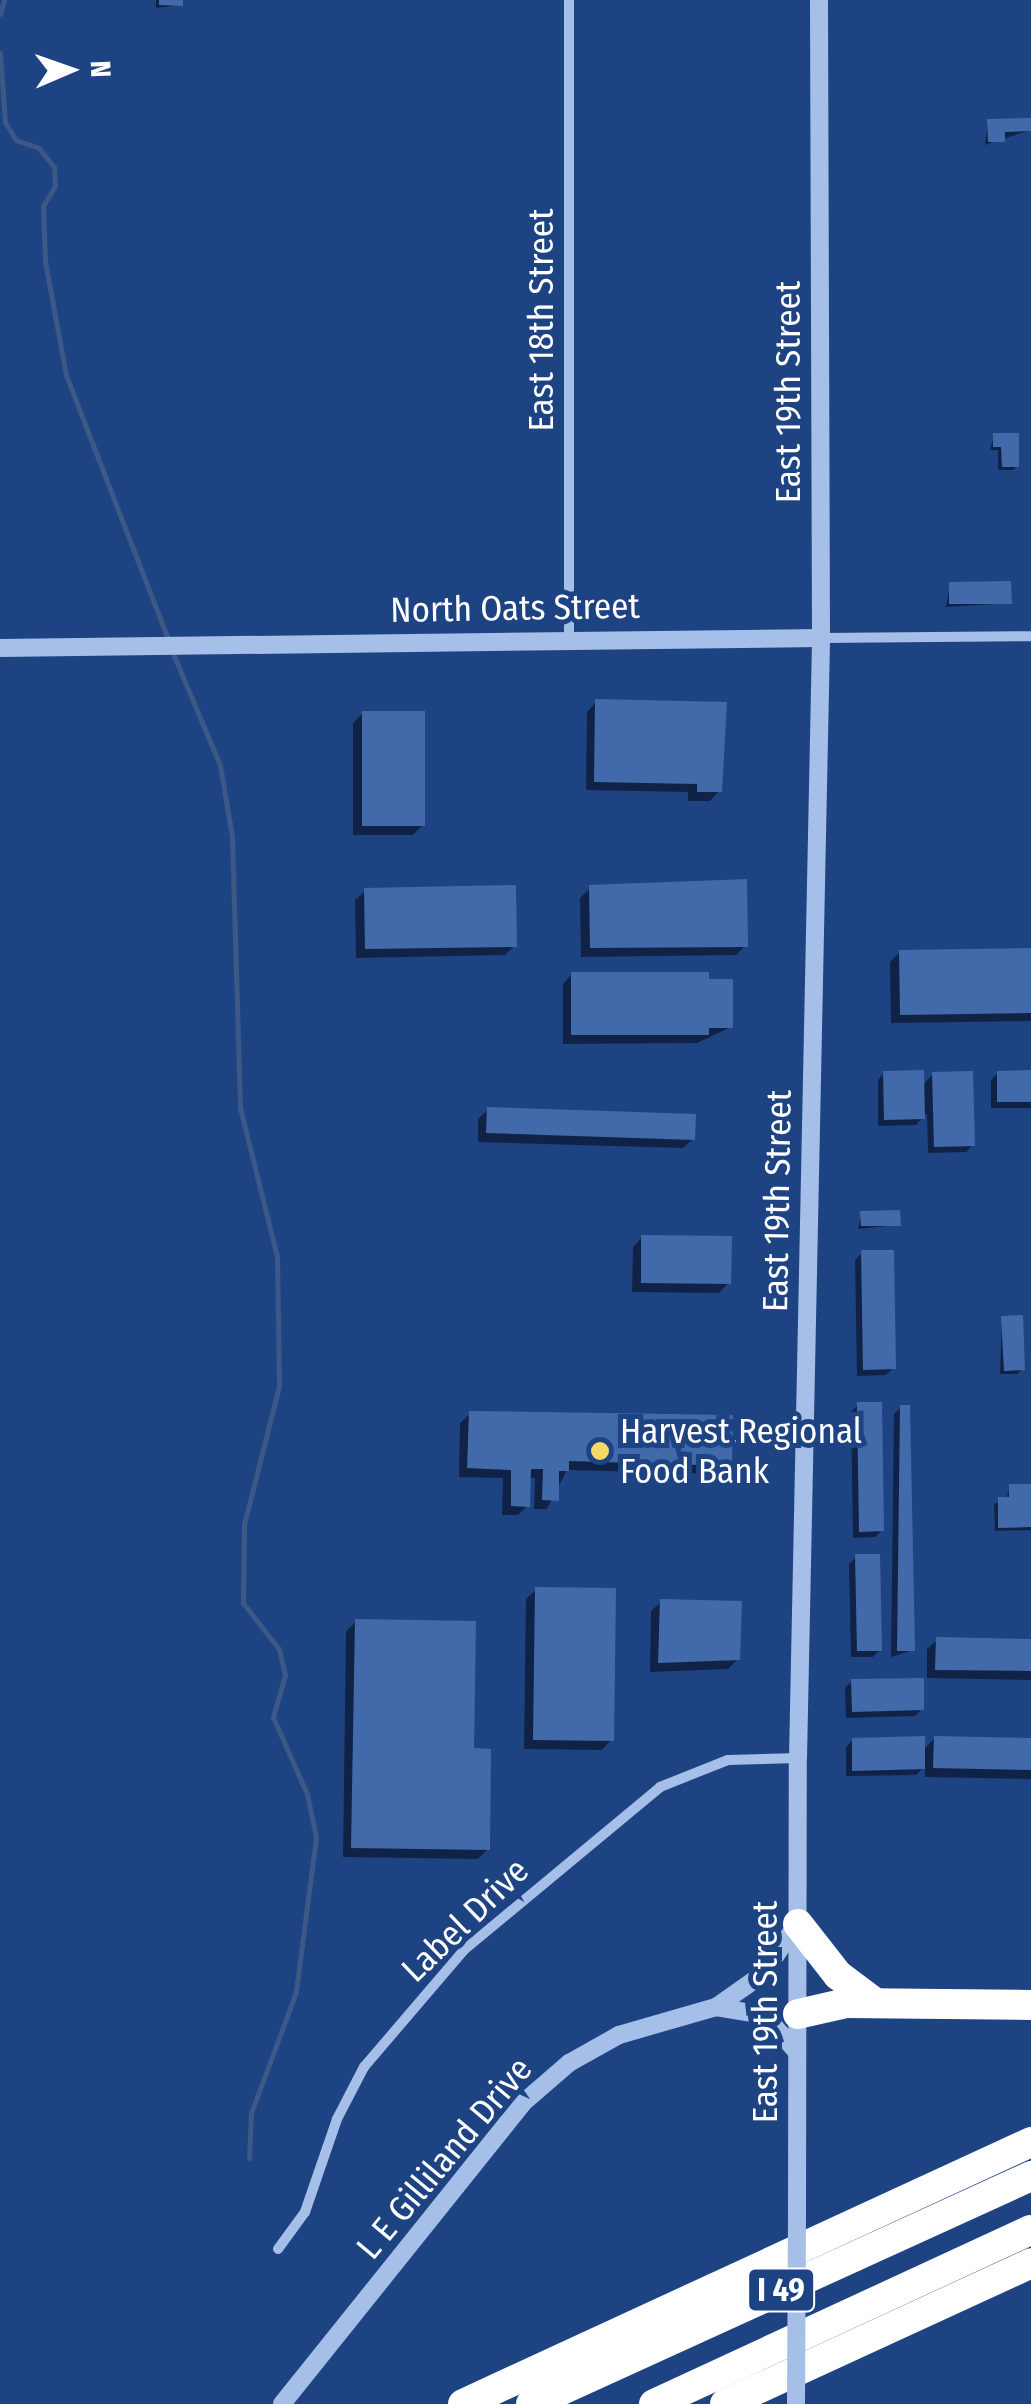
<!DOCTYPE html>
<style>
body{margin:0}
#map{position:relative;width:1031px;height:2404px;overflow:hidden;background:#1e4383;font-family:"Fira Sans Condensed",sans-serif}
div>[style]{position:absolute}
.shadow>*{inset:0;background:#0007}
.stream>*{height:5px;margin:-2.5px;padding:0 2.5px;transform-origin:2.5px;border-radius:2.5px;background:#3d5887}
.building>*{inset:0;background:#426aaa}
.path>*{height:4px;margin-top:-2px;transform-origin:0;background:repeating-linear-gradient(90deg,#a5bfe9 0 5px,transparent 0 13px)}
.minor>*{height:10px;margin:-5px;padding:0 5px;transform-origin:5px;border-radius:5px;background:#a5bfe9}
.tertiary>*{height:18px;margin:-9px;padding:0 9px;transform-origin:9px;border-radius:9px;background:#a5bfe9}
.motorway>*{height:30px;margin:-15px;padding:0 15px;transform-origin:15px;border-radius:15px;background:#fff}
.tertiary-bridge>*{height:18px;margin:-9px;padding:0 9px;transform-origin:9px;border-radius:9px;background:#a5bfe9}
.dots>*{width:28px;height:28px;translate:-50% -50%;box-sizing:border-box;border:5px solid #1e4383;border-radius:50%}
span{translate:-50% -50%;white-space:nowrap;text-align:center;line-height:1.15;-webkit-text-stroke:10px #1e4383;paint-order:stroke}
.shield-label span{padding:2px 8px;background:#1e4383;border:2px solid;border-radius:8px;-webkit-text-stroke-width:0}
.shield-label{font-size:32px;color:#fff;font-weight:700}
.street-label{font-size:35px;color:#fff}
.poi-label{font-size:35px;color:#fff}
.left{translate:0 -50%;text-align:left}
.north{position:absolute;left:20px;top:20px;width:100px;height:100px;-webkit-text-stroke:8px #1e4383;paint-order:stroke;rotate:88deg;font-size:28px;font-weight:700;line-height:40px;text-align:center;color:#fff}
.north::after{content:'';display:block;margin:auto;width:35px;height:45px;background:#fff;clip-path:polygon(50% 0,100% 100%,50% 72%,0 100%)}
</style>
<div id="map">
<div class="shadow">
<div style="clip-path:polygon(156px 0,180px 0,180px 5px,156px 8px)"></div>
<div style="clip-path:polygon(988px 122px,1030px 130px,985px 145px)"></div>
<div style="clip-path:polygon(994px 436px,1017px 466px,1013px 470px,998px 470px,998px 450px,990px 450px)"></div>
<div style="clip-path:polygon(950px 584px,1009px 603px,946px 607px)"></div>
<div style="clip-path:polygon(596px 702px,719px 791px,710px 801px,688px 801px,688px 792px,586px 790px,587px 712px)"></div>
<div style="clip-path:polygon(363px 713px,423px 825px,413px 835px,353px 835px,353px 723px)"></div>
<div style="clip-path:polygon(590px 888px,745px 946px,736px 955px,581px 957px,580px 898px)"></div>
<div style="clip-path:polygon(365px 891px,514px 946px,505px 955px,356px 958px,355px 900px)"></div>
<div style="clip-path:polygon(1031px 950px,1031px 1021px,891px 1023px,890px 962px,900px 952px)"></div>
<div style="clip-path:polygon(572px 974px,707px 982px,731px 1027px,697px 1043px,563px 1044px,563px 984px)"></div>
<div style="clip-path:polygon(1031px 1072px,1031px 1108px,991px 1108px,991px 1080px,998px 1073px)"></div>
<div style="clip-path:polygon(884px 1073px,922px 1086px,933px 1074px,973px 1145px,966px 1152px,928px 1153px,927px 1113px,916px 1125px,878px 1126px,878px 1080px)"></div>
<div style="clip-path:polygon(488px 1110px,693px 1139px,683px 1148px,478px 1142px,478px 1119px)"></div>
<div style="clip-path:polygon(862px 1213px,898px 1225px,858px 1229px)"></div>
<div style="clip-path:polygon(642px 1237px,728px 1283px,719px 1293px,632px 1292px,633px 1247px)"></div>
<div style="clip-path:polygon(862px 1253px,893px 1368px,886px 1375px,857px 1376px,855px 1260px)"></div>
<div style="clip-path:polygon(1002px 1319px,1022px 1369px,1018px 1374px,1000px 1374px)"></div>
<div style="clip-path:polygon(858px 1405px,882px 1530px,875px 1537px,853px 1538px,851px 1412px)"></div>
<div style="clip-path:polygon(901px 1407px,913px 1650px,891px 1657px,894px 1414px)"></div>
<div style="clip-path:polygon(470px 1414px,730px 1464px,720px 1474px,567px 1470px,547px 1509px,534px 1509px,535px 1478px,528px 1478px,527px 1506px,518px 1515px,502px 1515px,503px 1478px,459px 1477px,460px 1423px)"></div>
<div style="clip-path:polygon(1010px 1486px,1031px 1486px,1031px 1530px,995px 1531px,994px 1504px,1006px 1500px)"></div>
<div style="clip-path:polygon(856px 1557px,880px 1650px,873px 1657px,851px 1657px,849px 1564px)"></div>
<div style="clip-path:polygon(536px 1590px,611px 1740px,602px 1750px,524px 1749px,526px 1599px)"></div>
<div style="clip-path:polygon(661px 1602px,738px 1659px,728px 1669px,650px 1672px,651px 1611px)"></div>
<div style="clip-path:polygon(356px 1622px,488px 1849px,478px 1859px,343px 1857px,346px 1631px)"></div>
<div style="clip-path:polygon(937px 1640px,1031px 1641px,1031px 1680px,927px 1678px,927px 1649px)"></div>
<div style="clip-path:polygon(852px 1681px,922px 1709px,915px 1716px,846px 1718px,845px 1688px)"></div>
<div style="clip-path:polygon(935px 1738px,1031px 1740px,1031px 1779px,925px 1777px,925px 1766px,916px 1775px,846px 1776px,846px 1747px,853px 1740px,922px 1751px)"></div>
</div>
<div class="stream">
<div style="left:0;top:14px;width:15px;rotate:-74deg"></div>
<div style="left:0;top:53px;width:69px;rotate:85.9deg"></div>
<div style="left:5px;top:122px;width:21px;rotate:59deg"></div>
<div style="left:16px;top:140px;width:24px;rotate:19deg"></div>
<div style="left:39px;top:148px;width:24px;rotate:52deg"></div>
<div style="left:54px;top:167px;width:19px;rotate:87deg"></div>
<div style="left:55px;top:186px;width:23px;rotate:121deg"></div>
<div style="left:43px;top:206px;width:55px;rotate:87.9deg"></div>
<div style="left:45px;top:261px;width:116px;rotate:79.6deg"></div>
<div style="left:66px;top:375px;width:284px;rotate:68.9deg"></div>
<div style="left:172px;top:651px;width:124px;rotate:67.2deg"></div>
<div style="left:220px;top:765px;width:73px;rotate:80.5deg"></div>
<div style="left:232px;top:837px;width:271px;rotate:88.3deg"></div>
<div style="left:240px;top:1108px;width:153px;rotate:76deg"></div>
<div style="left:277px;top:1256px;width:130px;rotate:89.1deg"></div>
<div style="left:279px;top:1386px;width:142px;rotate:104.2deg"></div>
<div style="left:244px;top:1524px;width:79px;rotate:90.7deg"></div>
<div style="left:243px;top:1603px;width:58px;rotate:52deg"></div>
<div style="left:279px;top:1649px;width:27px;rotate:77deg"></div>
<div style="left:285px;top:1675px;width:44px;rotate:105.9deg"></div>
<div style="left:273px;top:1717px;width:84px;rotate:66.2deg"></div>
<div style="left:307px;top:1794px;width:44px;rotate:78.2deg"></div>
<div style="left:316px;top:1837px;width:156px;rotate:97.4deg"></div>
<div style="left:296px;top:1992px;width:129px;rotate:110.4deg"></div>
<div style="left:251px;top:2113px;width:45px;rotate:92.5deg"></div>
</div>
<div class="building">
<div style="clip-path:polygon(159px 0,183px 0,183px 6px,159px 5px)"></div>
<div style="clip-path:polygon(1031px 118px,1031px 131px,1005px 132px,1005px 142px,988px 142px,987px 119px)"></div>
<div style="clip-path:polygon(993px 433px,1019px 433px,1019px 467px,1002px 467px,1001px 447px,993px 447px)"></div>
<div style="clip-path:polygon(1011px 581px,1012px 604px,949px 604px,949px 582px)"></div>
<div style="clip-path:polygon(595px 699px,727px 702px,722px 792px,697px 792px,697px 784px,594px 782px)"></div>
<div style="clip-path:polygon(362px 711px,425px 711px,425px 826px,362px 826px)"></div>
<div style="clip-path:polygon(747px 879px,748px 947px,590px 948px,589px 885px)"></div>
<div style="clip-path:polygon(516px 885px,517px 947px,365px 949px,364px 888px)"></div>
<div style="clip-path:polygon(1031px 948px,1031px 1013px,900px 1015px,899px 950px)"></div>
<div style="clip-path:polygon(571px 972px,709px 972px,709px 979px,733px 979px,733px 1028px,709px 1028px,709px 1035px,571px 1035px)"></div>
<div style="clip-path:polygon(924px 1070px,925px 1119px,884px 1120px,883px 1071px)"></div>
<div style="clip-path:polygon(1031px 1070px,1031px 1102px,997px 1102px,997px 1071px)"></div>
<div style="clip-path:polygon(973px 1071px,975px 1146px,934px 1147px,932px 1072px)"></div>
<div style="clip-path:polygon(487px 1107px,696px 1114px,695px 1140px,486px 1133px)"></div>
<div style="clip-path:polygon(900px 1210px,901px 1226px,861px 1226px,860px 1211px)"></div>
<div style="clip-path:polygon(641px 1235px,732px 1236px,731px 1284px,641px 1283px)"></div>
<div style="clip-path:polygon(861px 1250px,894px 1250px,896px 1369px,863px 1370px)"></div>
<div style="clip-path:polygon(1023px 1315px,1025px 1370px,1004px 1371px,1001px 1316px)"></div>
<div style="clip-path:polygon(857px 1402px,882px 1402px,884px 1531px,859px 1532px)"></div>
<div style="clip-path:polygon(900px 1405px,910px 1405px,915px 1651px,897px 1651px)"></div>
<div style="clip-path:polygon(469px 1411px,733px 1415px,732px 1466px,569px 1461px,569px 1471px,559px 1471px,559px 1501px,542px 1500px,543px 1469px,531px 1469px,530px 1507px,511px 1506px,511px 1470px,467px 1468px)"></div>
<div style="clip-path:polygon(1009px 1484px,1031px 1484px,1031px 1527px,998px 1528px,998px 1497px,1009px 1497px)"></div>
<div style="clip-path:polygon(855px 1554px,880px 1554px,882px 1651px,857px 1651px)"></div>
<div style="clip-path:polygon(535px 1587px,616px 1588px,614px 1741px,533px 1740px)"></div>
<div style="clip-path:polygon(660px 1599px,742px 1601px,740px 1660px,658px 1663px)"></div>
<div style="clip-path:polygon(355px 1619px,476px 1621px,474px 1748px,491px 1749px,490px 1850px,351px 1848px)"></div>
<div style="clip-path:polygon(936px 1637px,1031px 1639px,1031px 1671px,935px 1670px)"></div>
<div style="clip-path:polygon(924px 1678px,924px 1710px,852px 1712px,851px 1679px)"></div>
<div style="clip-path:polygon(925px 1736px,925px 1769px,852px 1771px,852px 1738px)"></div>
<div style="clip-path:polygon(934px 1736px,1031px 1738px,1031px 1770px,933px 1768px)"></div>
</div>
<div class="path">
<div style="left:733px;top:1442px;width:25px"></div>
</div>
<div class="minor">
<div style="left:821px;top:638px;width:210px;rotate:-0.5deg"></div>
<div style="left:569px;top:640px;width:640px;rotate:-90deg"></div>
<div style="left:278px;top:2249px;width:46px;rotate:-53.9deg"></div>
<div style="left:305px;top:2212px;width:98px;rotate:-71deg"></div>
<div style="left:337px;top:2119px;width:59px;rotate:-62.6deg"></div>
<div style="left:364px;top:2067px;width:154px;rotate:-49.5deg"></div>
<div style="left:464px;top:1950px;width:255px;rotate:-39.7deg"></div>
<div style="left:660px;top:1787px;width:73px;rotate:-21.7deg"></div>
<div style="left:728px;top:1760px;width:70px;rotate:-1.6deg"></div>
</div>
<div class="tertiary">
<div style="left:0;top:648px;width:821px;rotate:-0.7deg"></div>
<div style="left:716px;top:2007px;width:57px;rotate:-35.1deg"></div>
<div style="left:763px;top:1974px;width:60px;rotate:-55.8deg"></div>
<div style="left:797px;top:2209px;width:451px;rotate:-89.9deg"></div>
<div style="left:798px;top:1758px;width:1120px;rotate:-88.82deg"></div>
<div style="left:821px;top:638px;width:638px;rotate:-90.18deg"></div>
<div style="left:282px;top:2404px;width:387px;rotate:-51.3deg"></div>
<div style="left:524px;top:2102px;width:60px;rotate:-40.9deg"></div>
<div style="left:569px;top:2063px;width:57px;rotate:-29.2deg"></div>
<div style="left:619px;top:2035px;width:101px;rotate:-16.1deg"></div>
<div style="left:716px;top:2007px;width:49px;rotate:9.5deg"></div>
<div style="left:764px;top:2015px;width:50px;rotate:48.3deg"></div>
</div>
<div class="motorway">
<div style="left:798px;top:1924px;width:65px;rotate:51.9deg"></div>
<div style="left:838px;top:1975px;width:45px;rotate:36.9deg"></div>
<div style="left:798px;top:2014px;width:49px;rotate:-12.9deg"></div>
<div style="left:846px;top:2003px;width:185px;rotate:0.6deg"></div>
<div style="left:463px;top:2404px;width:626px;rotate:-24.76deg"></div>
<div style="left:531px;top:2404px;width:550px;rotate:-24.51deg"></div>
<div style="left:654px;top:2404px;width:415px;rotate:-24.8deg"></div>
<div style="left:725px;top:2404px;width:337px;rotate:-24.7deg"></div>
</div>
<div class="tertiary-bridge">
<div style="left:796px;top:2404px;width:195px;rotate:-89.7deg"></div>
</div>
<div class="dots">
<div style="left:600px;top:1451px;background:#f8d864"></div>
</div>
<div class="shield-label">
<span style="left:781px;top:2290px">I 49</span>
</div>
<div class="street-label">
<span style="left:541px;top:320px;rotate:-90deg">East 18th Street</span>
<span style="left:788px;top:392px;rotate:-90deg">East 19th Street</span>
<span style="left:515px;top:608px;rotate:-1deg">North Oats Street</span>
<span style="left:777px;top:1201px;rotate:-89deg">East 19th Street</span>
<span style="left:465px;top:1920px;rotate:-44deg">Label Drive</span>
<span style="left:765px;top:2012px;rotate:-90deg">East 19th Street</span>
<span style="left:444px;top:2158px;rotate:-50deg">L E Gilliland Drive</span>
</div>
<div class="poi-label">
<span class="left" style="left:620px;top:1451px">Harvest Regional<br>Food Bank</span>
</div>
<div class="north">N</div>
</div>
